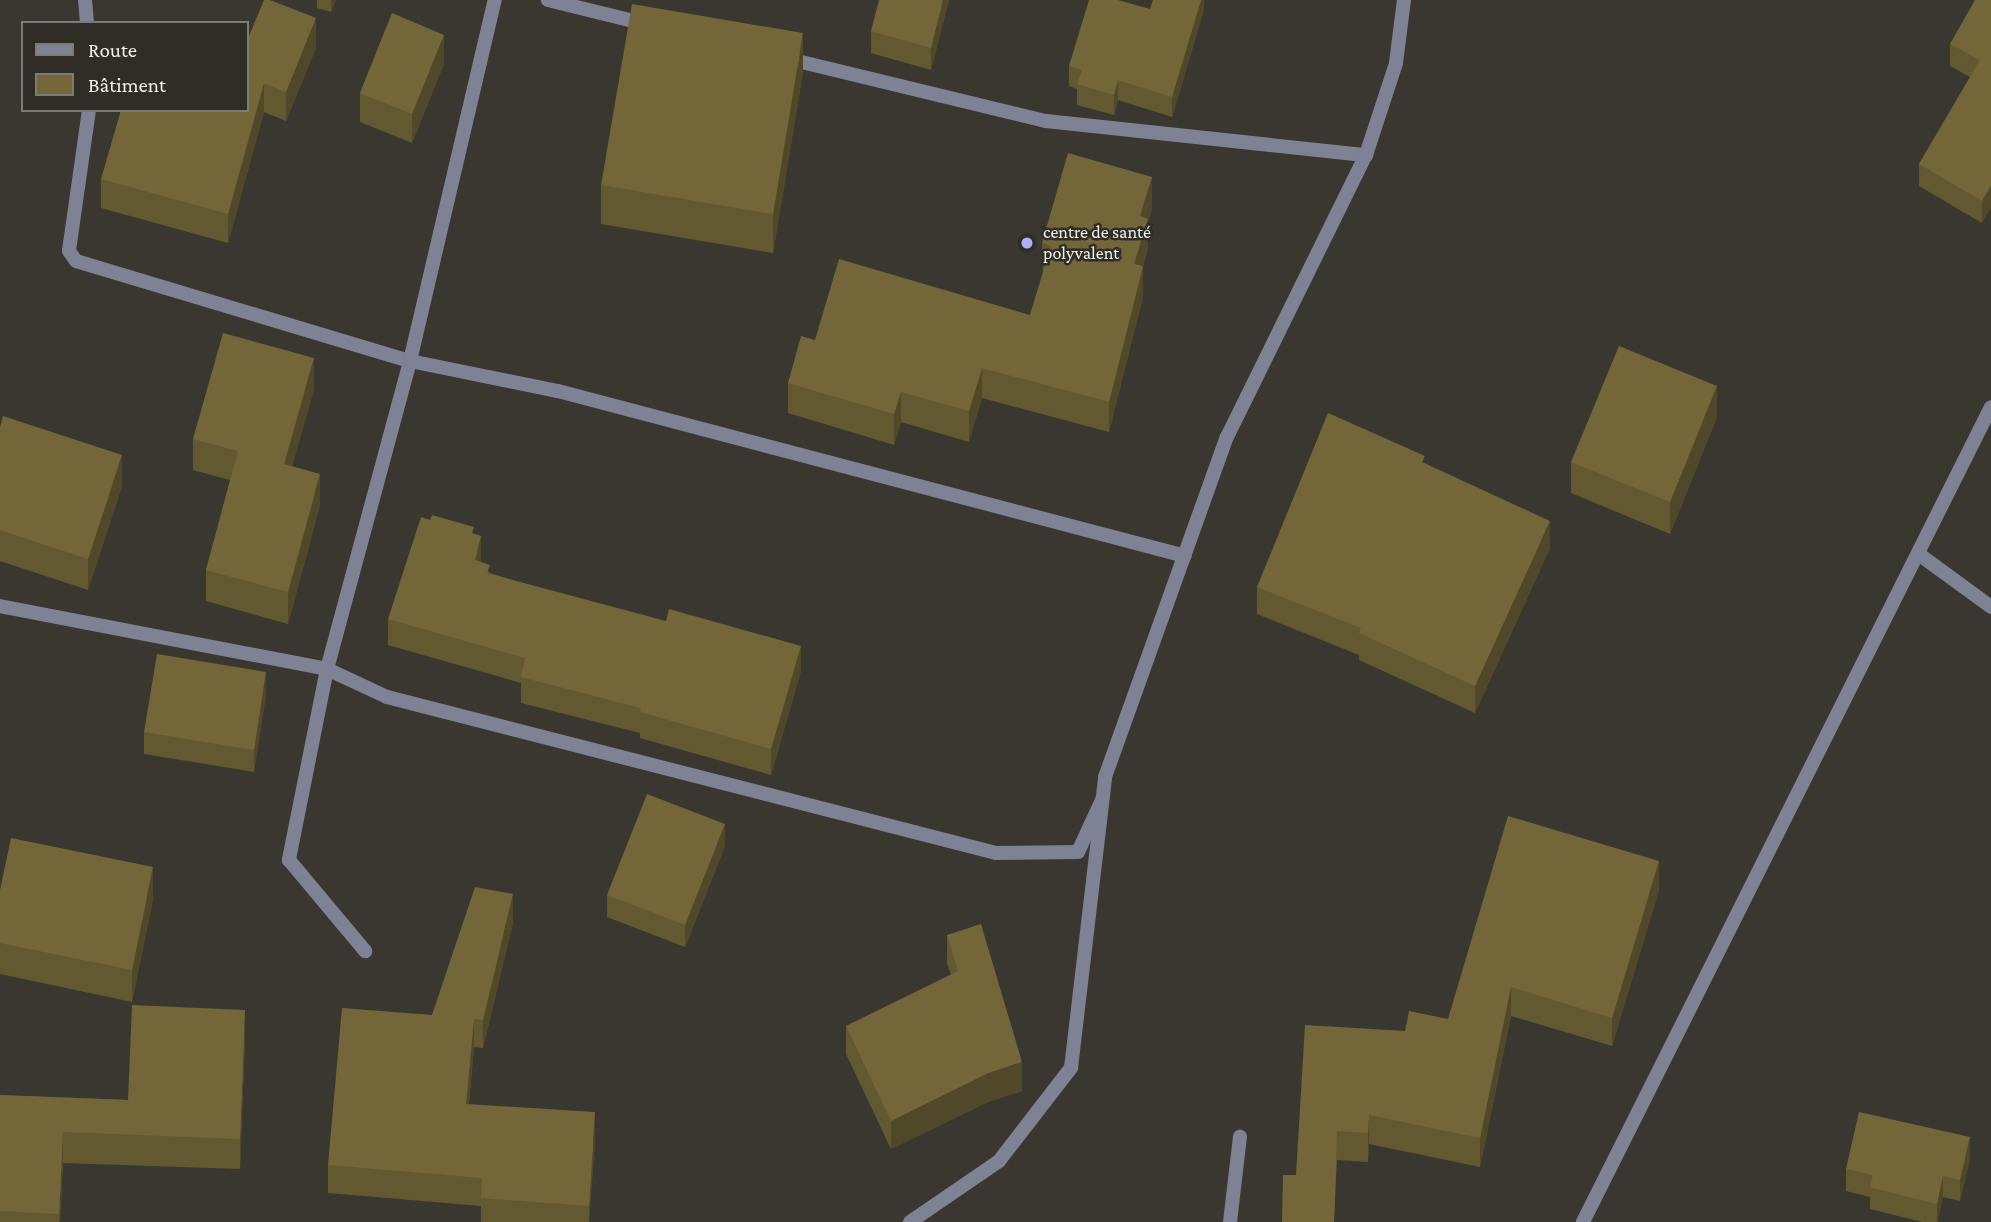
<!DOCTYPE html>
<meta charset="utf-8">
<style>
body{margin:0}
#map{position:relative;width:1991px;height:1222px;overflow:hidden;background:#39372f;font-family:"Crimson Pro",serif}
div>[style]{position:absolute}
.minor>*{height:14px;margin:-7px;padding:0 7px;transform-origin:7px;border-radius:7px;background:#7f8195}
.wall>*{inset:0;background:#635931}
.shaded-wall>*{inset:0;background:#504828}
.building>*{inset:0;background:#736739}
.dots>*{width:19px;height:19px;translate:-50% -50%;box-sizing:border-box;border:4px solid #2f2d26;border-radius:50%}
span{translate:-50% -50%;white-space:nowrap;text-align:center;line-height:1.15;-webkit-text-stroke:5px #2f2d26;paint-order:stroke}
.poi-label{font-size:18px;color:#f1f0eb}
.left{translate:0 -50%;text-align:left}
.legend{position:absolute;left:21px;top:21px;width:228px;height:91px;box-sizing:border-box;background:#2f2d26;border:2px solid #7d7b75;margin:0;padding:9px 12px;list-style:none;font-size:21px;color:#f1f0eb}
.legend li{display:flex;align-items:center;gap:14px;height:35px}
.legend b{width:35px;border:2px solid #7d7b75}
</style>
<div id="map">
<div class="minor">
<div style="left:85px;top:0;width:23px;rotate:85deg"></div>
<div style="left:548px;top:0;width:101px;rotate:13.8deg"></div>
<div style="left:785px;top:58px;width:268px;rotate:13.6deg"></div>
<div style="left:1046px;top:121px;width:322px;rotate:6.1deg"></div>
<div style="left:89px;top:110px;width:142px;rotate:98.1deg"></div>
<div style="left:69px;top:251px;width:12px;rotate:55deg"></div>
<div style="left:76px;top:261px;width:349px;rotate:16.7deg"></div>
<div style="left:410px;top:361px;width:371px;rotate:-76.8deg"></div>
<div style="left:1920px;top:555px;width:88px;rotate:36.2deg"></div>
<div style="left:0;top:606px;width:333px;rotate:10.9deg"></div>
<div style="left:327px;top:669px;width:195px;rotate:101.3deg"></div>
<div style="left:289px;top:860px;width:119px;rotate:50.1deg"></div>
<div style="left:1102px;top:800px;width:57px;rotate:114.8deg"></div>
<div style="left:1078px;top:852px;width:82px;rotate:179.3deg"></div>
<div style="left:996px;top:853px;width:629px;rotate:-165.63deg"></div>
<div style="left:387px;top:697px;width:66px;rotate:-155deg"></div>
<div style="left:327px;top:669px;width:319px;rotate:-74.9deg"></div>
<div style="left:410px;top:361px;width:151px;rotate:11.5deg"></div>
<div style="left:558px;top:391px;width:648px;rotate:14.74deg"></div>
<div style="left:910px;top:1222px;width:108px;rotate:-34.4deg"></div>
<div style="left:999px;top:1161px;width:118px;rotate:-52.3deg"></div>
<div style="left:1071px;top:1068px;width:293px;rotate:-83.3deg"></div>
<div style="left:1105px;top:777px;width:361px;rotate:-70.3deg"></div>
<div style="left:1227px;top:437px;width:314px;rotate:-63.8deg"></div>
<div style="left:1366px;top:155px;width:97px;rotate:-71.9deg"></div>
<div style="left:1396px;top:63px;width:64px;rotate:-82.8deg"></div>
<div style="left:1230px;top:1222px;width:86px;rotate:-83.3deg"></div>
<div style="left:1583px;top:1222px;width:911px;rotate:-63.41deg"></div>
</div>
<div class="wall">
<div style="clip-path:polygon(317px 0,336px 0,331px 12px,317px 8px)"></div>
<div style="clip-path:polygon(949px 0,931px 70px,871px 53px,871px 31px)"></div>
<div style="clip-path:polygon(1204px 0,1204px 10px,1172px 117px,1118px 100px,1114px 115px,1077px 105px,1077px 89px,1069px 86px,1069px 66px,1150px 9px)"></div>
<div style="clip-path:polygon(1991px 0,1982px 223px,1919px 186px,1919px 164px,1970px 77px,1950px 66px,1950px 44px)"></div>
<div style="clip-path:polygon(247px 41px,316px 48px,286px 121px,264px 112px,228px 243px,101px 208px,101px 179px,247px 110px)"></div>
<div style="clip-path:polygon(444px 64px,412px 143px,360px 122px,360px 93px)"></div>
<div style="clip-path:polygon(803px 72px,773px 253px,601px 224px,601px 185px)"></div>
<div style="clip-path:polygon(1152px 208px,1148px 221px,1148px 249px,1143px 266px,1143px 297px,1109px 432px,982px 398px,969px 442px,901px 422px,894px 445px,788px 413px,788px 383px,815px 340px,1030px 315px,1043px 273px,1042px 243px)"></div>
<div style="clip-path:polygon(314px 389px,292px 466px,320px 505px,288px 624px,206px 601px,206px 570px,230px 480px,193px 470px,193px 439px)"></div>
<div style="clip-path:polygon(1717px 417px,1670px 534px,1571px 493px,1571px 462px)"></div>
<div style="clip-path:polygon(0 427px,122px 486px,88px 590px,0 561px)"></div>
<div style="clip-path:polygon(1425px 463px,1550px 548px,1475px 713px,1359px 660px,1359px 655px,1257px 614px,1257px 587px)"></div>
<div style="clip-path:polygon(474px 534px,481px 562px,490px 573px,801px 671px,771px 775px,640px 738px,640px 733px,521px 703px,521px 683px,388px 645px,388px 619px)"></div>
<div style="clip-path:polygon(266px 694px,254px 772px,144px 754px,144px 732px)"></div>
<div style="clip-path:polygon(725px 846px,685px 947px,607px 917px,607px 895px)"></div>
<div style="clip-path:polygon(0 890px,153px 899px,132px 1002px,0 974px)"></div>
<div style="clip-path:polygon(1659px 890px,1612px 1046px,1511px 1016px,1480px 1167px,1369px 1144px,1368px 1162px,1337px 1160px,1334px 1222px,1282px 1222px,1296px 1175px,1405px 1031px,1448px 1019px)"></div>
<div style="clip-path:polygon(513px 923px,483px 1048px,474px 1047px,469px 1104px,595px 1140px,589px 1222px,481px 1222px,481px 1206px,328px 1193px,328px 1165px,432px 1015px)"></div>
<div style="clip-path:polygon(947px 935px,1022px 1091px,988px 1102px,891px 1149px,846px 1054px,846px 1026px,951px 975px,947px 963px)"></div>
<div style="clip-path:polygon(245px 1040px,240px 1169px,63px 1163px,60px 1222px,0 1222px,0 1095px,128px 1100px)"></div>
<div style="clip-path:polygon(1970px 1159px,1960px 1201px,1943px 1197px,1937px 1222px,1922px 1222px,1870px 1209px,1870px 1197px,1846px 1191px,1846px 1169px)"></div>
</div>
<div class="shaded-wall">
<div style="clip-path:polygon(331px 0,336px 0,331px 12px)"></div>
<div style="clip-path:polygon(943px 0,949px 0,931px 70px,931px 48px)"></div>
<div style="clip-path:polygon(1201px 0,1204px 0,1204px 10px,1172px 117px,1172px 97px)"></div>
<div style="clip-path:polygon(316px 18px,316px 48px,286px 121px,286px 92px)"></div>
<div style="clip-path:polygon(803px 33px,803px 72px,773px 253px,773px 214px)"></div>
<div style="clip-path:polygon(444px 35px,444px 64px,412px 143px,412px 114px)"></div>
<div style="clip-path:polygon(1118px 80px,1118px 100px,1114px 115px,1114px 95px)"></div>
<div style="clip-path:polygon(264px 83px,264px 112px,228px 243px,228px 214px)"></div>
<div style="clip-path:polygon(1152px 177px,1152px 208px,1148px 221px,1148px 249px,1134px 294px,1134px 264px,1140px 216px)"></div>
<div style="clip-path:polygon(1991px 186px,1991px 208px,1982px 223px,1982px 201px)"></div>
<div style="clip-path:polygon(1143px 266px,1143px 297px,1109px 432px,1109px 402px)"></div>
<div style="clip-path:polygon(314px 358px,314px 389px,284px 495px,284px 464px)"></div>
<div style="clip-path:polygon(982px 368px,982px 398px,969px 442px,969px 411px)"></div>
<div style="clip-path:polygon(1717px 386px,1717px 417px,1670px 534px,1670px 502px)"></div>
<div style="clip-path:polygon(901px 392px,901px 422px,894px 445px,894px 414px)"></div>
<div style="clip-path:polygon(122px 455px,122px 486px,88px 590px,88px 559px)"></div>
<div style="clip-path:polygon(320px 474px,320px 505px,288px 624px,288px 592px)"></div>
<div style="clip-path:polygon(1550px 521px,1550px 548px,1475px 713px,1475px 686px)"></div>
<div style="clip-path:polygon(481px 536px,481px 562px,475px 560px)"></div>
<div style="clip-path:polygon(801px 646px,801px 671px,771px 775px,771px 749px)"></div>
<div style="clip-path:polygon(266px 672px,266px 694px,254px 772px,254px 750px)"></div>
<div style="clip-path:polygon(725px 824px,725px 846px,685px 947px,685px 925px)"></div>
<div style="clip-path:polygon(1659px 861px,1659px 890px,1612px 1046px,1612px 1018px)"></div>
<div style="clip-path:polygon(153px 867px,153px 899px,132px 1002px,132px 970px)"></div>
<div style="clip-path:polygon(513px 894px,513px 923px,483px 1048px,483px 1020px)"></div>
<div style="clip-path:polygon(1511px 987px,1511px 1016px,1480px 1167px,1480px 1138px)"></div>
<div style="clip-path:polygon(245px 1010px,245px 1040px,240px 1169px,240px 1139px)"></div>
<div style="clip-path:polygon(474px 1019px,474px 1047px,466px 1132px,466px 1104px)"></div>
<div style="clip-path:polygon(1022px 1062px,1022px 1091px,988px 1102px,891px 1149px,891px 1121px,988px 1073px)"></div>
<div style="clip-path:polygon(595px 1112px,595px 1140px,589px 1222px,589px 1206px)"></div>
<div style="clip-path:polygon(1369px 1115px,1369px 1144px,1368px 1162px,1368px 1133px)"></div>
<div style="clip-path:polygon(63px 1132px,63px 1163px,60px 1222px,59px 1222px)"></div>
<div style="clip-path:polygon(1970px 1137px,1970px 1159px,1960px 1201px,1960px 1180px)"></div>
<div style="clip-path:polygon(1943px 1176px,1943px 1197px,1937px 1222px,1937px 1204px)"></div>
</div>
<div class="building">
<div style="clip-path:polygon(264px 0,270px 0,316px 18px,286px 92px,264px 83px,228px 214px,101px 179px,121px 110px,247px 110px,247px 41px)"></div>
<div style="clip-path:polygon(879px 0,943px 0,931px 48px,871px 31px)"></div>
<div style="clip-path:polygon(1089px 0,1118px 0,1150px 9px,1153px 0,1201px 0,1172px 97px,1118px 80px,1114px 95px,1077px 84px,1082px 70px,1069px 66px)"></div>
<div style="clip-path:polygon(1975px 0,1991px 0,1991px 186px,1982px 201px,1919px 164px,1980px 60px,1950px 44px)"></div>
<div style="clip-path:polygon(632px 4px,803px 33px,773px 214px,601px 185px)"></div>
<div style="clip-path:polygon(392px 13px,444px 35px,412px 114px,360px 93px)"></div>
<div style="clip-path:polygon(1068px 153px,1152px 177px,1140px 216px,1148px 219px,1134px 264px,1143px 266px,1109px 402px,982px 368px,969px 411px,901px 392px,894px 414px,788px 383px,801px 336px,815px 340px,839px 259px,1030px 315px,1051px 246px,1042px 243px)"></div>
<div style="clip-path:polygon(223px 333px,314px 358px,284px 464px,320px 474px,288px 592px,206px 570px,238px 451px,193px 439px)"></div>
<div style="clip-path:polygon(1619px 346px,1717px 386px,1670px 502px,1571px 462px)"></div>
<div style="clip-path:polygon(1328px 413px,1425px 456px,1422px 462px,1550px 521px,1475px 686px,1359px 633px,1361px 628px,1257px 587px)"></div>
<div style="clip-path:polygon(3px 416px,122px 455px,88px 559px,0 530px,0 427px)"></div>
<div style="clip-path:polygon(432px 515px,474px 527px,472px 533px,481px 536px,475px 560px,490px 565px,487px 573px,666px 621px,669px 609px,801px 646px,771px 749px,640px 712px,641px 708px,521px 677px,525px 658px,388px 619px,421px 517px,430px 520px)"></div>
<div style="clip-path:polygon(157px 654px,266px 672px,254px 750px,144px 732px)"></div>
<div style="clip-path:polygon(647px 794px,725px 824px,685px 925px,607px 895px)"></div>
<div style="clip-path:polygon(1508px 816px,1659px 861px,1612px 1018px,1511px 987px,1480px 1138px,1369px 1115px,1368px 1133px,1337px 1131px,1334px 1222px,1282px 1222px,1283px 1175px,1296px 1175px,1305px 1025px,1405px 1031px,1409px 1011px,1448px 1019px)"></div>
<div style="clip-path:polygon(11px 838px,153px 867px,132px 970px,0 943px,0 890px)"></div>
<div style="clip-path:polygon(475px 887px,513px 894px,483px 1020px,474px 1019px,466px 1104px,595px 1112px,589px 1206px,481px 1198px,482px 1178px,328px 1165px,342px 1008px,432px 1015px)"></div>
<div style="clip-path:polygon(981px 924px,1022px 1062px,988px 1073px,891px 1121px,846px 1026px,958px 971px,947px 935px)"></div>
<div style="clip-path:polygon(132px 1005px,245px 1010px,240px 1139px,63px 1132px,59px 1214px,0 1211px,0 1095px,128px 1100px)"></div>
<div style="clip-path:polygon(1859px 1112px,1970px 1137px,1960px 1180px,1943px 1176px,1937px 1204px,1870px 1187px,1873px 1175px,1846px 1169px)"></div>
</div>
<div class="dots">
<div style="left:1027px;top:243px;background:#acaffb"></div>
</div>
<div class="poi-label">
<span class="left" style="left:1043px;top:243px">centre de santé<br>polyvalent</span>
</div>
<ul class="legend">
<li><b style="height:9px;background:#7f8195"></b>Route</li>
<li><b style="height:19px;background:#736739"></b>Bâtiment</li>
</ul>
</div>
